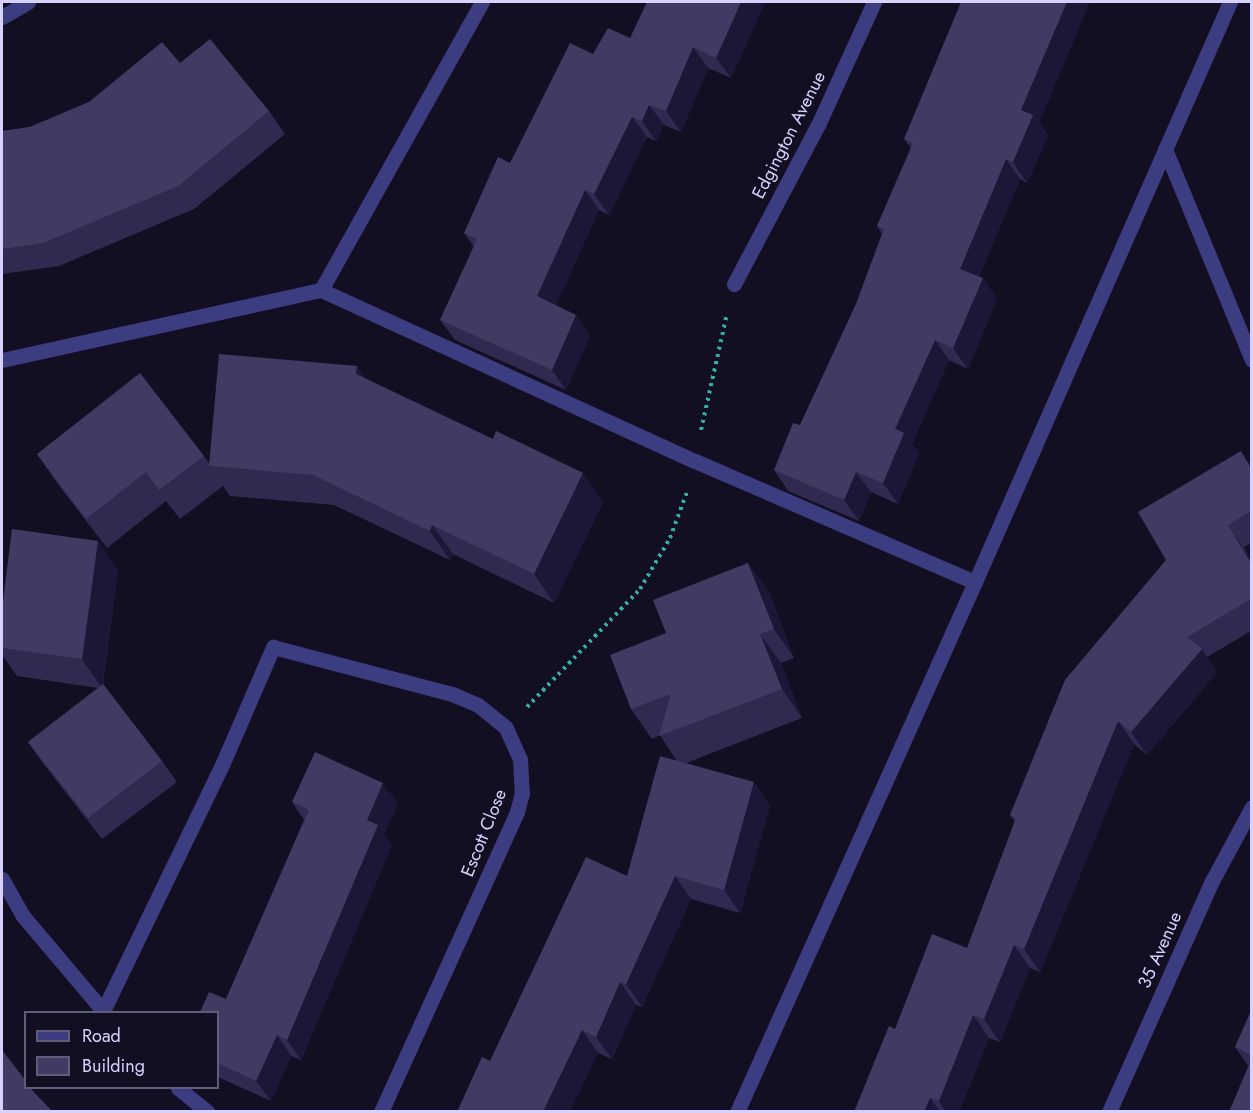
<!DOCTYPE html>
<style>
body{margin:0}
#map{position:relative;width:1253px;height:1113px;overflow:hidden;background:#120f23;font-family:Jost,sans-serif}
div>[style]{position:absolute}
.path>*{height:4px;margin-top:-2px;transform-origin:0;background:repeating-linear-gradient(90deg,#33b0a5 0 3px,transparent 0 7.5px)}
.lane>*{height:15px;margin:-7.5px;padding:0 7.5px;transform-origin:7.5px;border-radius:7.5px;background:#3c3c80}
.street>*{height:15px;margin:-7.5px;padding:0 7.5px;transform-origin:7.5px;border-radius:7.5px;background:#3c3c80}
.wall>*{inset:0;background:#302950}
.shaded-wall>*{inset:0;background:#1c1736}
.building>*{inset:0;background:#413b63}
span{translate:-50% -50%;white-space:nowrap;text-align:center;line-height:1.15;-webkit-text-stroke:5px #120f23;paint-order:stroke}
.street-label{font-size:18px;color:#d6d2fd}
.frame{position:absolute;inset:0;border:3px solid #d6d2fd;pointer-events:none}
.legend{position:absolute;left:24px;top:1011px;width:195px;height:78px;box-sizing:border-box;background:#120f23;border:2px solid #605d7a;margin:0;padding:8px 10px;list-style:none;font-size:18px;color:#d6d2fd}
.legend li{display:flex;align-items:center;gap:12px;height:30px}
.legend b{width:30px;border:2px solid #605d7a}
</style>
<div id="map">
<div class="path">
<div style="left:701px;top:430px;width:119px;rotate:-77.4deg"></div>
<div style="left:527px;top:707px;width:163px;rotate:-46.2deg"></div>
<div style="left:640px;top:589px;width:59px;rotate:-59.5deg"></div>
<div style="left:670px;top:538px;width:49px;rotate:-69.7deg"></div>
</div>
<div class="lane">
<div style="left:1165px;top:149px;width:228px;rotate:67.6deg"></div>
<div style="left:321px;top:290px;width:411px;rotate:24.6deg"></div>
<div style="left:695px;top:461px;width:305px;rotate:23.4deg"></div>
<div style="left:975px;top:582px;width:581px;rotate:114.18deg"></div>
<div style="left:2px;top:360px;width:327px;rotate:-12.4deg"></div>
<div style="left:321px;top:290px;width:330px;rotate:-60.8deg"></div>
<div style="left:975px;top:582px;width:634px;rotate:-66.27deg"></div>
<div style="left:2px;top:879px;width:43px;rotate:60.4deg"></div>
<div style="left:23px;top:916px;width:126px;rotate:49.8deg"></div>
<div style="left:103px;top:1011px;width:273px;rotate:-64.2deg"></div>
<div style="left:222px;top:765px;width:129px;rotate:-66.6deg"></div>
<div style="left:178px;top:1088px;width:38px;rotate:39deg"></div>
</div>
<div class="street">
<div style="left:2px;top:17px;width:30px;rotate:-30deg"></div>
<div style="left:734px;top:284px;width:180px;rotate:-62.2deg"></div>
<div style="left:818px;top:125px;width:135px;rotate:-65.5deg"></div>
<div style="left:273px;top:647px;width:185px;rotate:14.7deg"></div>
<div style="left:452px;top:694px;width:28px;rotate:23deg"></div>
<div style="left:478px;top:705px;width:36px;rotate:39deg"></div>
<div style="left:506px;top:728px;width:34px;rotate:66deg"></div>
<div style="left:520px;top:759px;width:34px;rotate:87deg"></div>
<div style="left:522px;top:793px;width:20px;rotate:105deg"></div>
<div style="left:517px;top:812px;width:329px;rotate:114.4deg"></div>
<div style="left:1109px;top:1112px;width:253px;rotate:-66deg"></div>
<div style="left:1212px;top:881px;width:84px;rotate:-61.6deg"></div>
</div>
<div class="wall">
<div style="clip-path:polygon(765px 2px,731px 78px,708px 68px,681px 132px,664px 125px,656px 141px,647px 137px,609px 215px,599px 210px,556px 305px,590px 336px,566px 390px,455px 340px,440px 320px,474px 247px,464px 233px,510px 163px,593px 54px,630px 38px)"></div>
<div style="clip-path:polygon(180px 63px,269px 111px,285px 134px,194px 209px,59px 266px,2px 274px,2px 131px,30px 127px)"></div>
<div style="clip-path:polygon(1039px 123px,1048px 135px,1027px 183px,1020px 179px,979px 277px,997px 299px,968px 369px,949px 360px,912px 444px,919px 453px,898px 504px,871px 492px,859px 521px,788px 491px,774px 470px,800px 425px,856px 304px,882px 234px,877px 226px,911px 148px,904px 139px)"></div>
<div style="clip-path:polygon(365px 378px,603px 502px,554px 603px,453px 554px,450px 560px,334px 505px,230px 496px,223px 486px,180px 519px,166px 501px,107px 548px,57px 483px,37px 454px,204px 456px,210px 464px)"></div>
<div style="clip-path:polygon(1251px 466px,1251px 543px,1244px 547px,1251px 560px,1251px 631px,1207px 657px,1217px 672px,1147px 755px,1134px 744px,1040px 972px,1030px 968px,1000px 1042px,989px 1038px,959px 1112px,854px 1112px,895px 1029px,967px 948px,1015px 822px,1010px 815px)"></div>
<div style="clip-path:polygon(118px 570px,103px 684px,162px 761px,177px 782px,102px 839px,42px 762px,28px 742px,98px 688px,17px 676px,2px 655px,2px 609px)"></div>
<div style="clip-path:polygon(769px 592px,794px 658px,781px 663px,802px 718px,686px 763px,770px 805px,740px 913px,691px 899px,642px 1007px,636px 1005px,612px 1059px,598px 1053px,490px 1061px,627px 876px,676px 760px,660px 735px,652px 739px,631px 709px)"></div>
<div style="clip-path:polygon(292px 802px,398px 804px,384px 834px,392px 845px,301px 1060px,291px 1056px,271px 1101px,218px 1077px,218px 1012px,226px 999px,304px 820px)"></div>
<div style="clip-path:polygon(1251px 1011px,1251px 1112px,1249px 1067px,1235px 1047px)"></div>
</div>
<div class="shaded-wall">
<div style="clip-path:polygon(741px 2px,765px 2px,731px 78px,716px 58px)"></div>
<div style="clip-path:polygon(1067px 2px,1090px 2px,1039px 123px,1048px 135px,1027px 183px,1013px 162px,1021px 110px)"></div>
<div style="clip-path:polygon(693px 47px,708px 68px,681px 132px,666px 111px)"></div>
<div style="clip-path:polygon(649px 105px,664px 125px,656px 141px,642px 121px)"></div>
<div style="clip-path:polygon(632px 117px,647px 137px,609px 215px,594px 194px)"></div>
<div style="clip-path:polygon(1006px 159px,1020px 179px,974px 289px,960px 269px)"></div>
<div style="clip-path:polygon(585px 190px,599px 210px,551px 316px,537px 296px)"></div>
<div style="clip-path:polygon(983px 278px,997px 299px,968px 369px,953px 348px)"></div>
<div style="clip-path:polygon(576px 315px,590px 336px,566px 390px,552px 370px)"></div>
<div style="clip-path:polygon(935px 340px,949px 360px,912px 444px,919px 453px,898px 504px,883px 483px,895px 429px)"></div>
<div style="clip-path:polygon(357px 366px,377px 395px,356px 374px)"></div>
<div style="clip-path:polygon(856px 472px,871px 492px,859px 521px,844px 500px)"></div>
<div style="clip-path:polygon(583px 473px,603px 502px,554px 603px,534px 574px)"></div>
<div style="clip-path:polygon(432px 525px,453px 554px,450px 560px,430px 531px)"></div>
<div style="clip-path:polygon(1228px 525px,1251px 560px,1251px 563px)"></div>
<div style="clip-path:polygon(98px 541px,118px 570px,102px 688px,82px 659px)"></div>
<div style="clip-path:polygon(748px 563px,769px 592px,794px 658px,774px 629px)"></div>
<div style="clip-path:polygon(760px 634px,781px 663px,802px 718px,782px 689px)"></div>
<div style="clip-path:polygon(1202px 649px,1217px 672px,1147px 755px,1131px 732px)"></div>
<div style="clip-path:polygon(1118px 721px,1134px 744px,1040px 972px,1024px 949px)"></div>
<div style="clip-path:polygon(754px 782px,770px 805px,740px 913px,724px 890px)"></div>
<div style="clip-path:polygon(383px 783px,398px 804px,384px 834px,392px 845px,301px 1060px,287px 1040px,367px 820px)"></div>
<div style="clip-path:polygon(675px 876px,691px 899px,642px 1007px,626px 984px)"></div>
<div style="clip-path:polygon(1014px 945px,1030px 968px,1000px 1042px,984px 1019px)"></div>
<div style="clip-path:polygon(620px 982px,636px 1005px,612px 1059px,596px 1037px)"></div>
<div style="clip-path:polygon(973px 1015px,989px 1038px,959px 1112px,946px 1112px,939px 1101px)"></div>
<div style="clip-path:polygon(582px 1030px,598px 1053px,570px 1112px,543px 1112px)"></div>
<div style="clip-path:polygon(277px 1035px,291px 1056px,271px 1101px,256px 1081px)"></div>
<div style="clip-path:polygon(930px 1098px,940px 1112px,924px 1112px)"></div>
</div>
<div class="building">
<div style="clip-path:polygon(647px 2px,741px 2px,716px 58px,693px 47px,666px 111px,649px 105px,642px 121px,632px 117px,594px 194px,585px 190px,537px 296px,576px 315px,552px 370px,440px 320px,477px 239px,464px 233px,498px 157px,510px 163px,570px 43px,593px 54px,608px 28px,630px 38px)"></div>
<div style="clip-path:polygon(961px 2px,1067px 2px,1021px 110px,1033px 115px,1013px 162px,1006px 159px,960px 269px,983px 278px,953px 348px,935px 340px,895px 429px,904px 433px,883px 483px,856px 472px,844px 500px,774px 470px,793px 423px,800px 425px,856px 304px,884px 229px,877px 226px,913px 143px,904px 139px)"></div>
<div style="clip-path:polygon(210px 39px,269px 111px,178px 186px,43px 243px,2px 249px,2px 131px,30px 127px,89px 102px,162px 42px,180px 63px)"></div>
<div style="clip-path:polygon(219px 354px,357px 366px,356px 374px,493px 439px,496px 431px,583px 473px,534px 574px,432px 525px,430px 531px,313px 475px,209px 466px)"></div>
<div style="clip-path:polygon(140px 373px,204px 456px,159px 490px,146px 472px,86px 519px,37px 454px)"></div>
<div style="clip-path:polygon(1241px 451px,1251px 468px,1251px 511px,1228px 525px,1251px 563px,1251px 599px,1187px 637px,1202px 649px,1131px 732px,1118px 721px,1024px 949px,1014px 945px,984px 1019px,973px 1015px,939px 1101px,930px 1098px,924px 1112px,854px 1112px,889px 1026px,895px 1029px,932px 934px,967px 948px,1016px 818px,1010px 815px,1065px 680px,1166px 560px,1138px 512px)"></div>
<div style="clip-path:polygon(12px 529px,98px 541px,82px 659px,2px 648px,2px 609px)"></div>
<div style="clip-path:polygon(748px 563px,774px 629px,760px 634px,782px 689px,659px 736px,671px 694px,631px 709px,610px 655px,666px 633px,653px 600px)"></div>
<div style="clip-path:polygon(103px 684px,162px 761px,88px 818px,28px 742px)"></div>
<div style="clip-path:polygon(315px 752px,383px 783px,367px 820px,378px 825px,287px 1040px,277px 1035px,256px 1081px,218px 1063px,218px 1012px,200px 1012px,209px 992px,226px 999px,309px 810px,292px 802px)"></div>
<div style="clip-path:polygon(660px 756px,754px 782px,724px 890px,675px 876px,626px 984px,620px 982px,596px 1037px,582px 1030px,543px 1112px,457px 1112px,482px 1057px,490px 1061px,586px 857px,627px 876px)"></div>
<div style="clip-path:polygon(1251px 1011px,1251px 1055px,1235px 1047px)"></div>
<div style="clip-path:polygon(2px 1050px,26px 1081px,26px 1088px,30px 1088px,53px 1112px,2px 1112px)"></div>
<div style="clip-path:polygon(1251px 1060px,1251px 1112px,1229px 1112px)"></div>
</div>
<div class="street-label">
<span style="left:789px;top:135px;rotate:-63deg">Edgington Avenue</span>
<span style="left:484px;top:833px;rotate:-68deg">Escott Close</span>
<span style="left:1160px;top:950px;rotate:-66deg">35 Avenue</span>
</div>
<div class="frame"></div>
<ul class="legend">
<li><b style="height:8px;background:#3c3c80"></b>Road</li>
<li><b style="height:16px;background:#413b63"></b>Building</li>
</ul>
</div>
